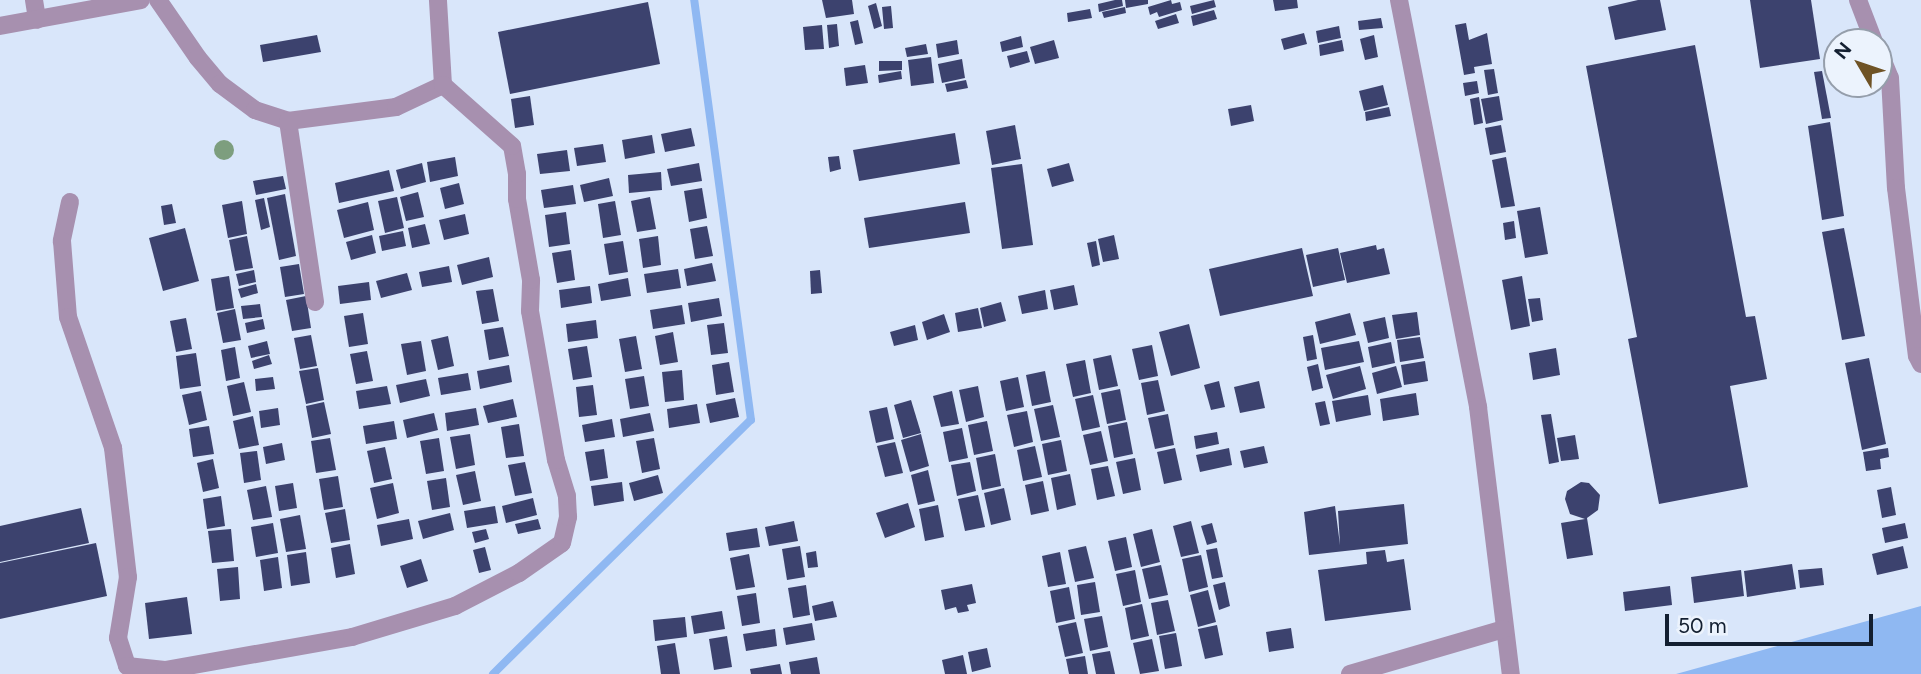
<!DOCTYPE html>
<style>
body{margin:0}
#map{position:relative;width:1921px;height:674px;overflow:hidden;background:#d9e6fa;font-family:Figtree,sans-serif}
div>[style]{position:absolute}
.water>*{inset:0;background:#8fb8f2}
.stream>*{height:8px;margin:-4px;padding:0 4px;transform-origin:4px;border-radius:4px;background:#8fb8f2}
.building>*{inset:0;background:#3c426e}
.minor>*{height:18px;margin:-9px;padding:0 9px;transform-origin:9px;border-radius:9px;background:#a790af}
.trees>*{width:20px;height:20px;margin:-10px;border-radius:50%;background:#7d9e7e}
span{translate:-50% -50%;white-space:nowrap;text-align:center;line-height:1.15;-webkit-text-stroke:7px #ecf3fd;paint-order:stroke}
.north{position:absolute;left:1823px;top:28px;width:70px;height:70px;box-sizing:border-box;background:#ecf3fd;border:2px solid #959eab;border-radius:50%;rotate:309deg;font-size:19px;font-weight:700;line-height:28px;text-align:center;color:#131f31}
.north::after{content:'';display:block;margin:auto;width:24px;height:32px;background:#6f5326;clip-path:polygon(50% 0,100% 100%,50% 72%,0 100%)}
.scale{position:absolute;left:1665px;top:614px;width:208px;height:32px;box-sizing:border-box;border:4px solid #131f31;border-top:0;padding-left:9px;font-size:21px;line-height:24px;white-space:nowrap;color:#131f31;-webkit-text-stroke:5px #ecf3fd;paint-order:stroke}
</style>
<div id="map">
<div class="water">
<div style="clip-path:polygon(1921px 606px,1921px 674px,1676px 674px)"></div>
</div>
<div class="stream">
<div style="left:493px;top:674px;width:362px;rotate:-44.6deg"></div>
<div style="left:751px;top:420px;width:424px;rotate:-97.7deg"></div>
</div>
<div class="building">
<div style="clip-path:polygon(822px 0,852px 0,854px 14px,826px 18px)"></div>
<div style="clip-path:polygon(1115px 0,1122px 0,1123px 6px,1099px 12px,1098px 4px)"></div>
<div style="clip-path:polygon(1125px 0,1148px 0,1148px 4px,1126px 8px)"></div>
<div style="clip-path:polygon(1171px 0,1172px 4px,1180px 2px,1182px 10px,1159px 17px,1157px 12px,1150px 15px,1148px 7px)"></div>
<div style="clip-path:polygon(1214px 0,1216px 7px,1192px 14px,1190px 6px)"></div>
<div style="clip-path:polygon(1273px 0,1297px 0,1298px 8px,1275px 11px)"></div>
<div style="clip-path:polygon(1638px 0,1660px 0,1666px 30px,1615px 40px,1608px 7px)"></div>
<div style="clip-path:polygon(1750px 0,1811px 0,1820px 59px,1760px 68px)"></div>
<div style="clip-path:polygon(648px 2px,660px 64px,510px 94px,498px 32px)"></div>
<div style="clip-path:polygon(876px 3px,882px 26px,874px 29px,868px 6px)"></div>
<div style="clip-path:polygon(891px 6px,893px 28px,884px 29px,882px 7px)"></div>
<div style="clip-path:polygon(1125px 7px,1126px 13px,1104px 18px,1102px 12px)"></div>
<div style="clip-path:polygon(1090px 9px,1092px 18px,1068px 22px,1067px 13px)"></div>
<div style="clip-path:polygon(1214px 10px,1217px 19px,1193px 26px,1191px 16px)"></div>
<div style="clip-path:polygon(1176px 14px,1179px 23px,1158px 29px,1155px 21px)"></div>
<div style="clip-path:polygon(1381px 18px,1383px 28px,1359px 30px,1358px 21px)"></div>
<div style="clip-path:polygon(858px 20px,863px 43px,855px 45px,850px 22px)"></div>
<div style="clip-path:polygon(1466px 23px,1469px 40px,1487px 33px,1492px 64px,1474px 67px,1475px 73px,1464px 75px,1455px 25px)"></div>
<div style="clip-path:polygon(837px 24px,839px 46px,829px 48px,827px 25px)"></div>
<div style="clip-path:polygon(822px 25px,824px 49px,805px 50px,803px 27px)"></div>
<div style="clip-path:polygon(1339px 26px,1341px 38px,1318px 43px,1316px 31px)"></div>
<div style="clip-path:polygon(1304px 33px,1307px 44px,1284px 50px,1281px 39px)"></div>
<div style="clip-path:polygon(317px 35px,321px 52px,263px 62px,260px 45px)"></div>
<div style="clip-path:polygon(1374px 35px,1378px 57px,1365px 60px,1360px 39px)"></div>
<div style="clip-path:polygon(1021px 36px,1023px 47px,1002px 52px,1000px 42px)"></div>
<div style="clip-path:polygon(957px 40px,959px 54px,938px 58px,936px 44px)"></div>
<div style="clip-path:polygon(1054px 40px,1059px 58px,1035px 64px,1030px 47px)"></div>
<div style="clip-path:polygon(1342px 40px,1344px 51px,1320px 56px,1319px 45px)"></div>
<div style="clip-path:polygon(926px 44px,928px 54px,907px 57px,905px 48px)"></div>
<div style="clip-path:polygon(1695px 45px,1746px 317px,1755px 316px,1767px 379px,1730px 386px,1748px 487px,1659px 504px,1628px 339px,1637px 337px,1586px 66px)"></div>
<div style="clip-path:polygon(1027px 51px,1030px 62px,1010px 68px,1007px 56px)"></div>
<div style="clip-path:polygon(931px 57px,934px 83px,911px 86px,908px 60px)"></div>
<div style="clip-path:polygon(962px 59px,965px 78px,942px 83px,938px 64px)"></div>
<div style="clip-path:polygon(879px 61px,902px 61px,902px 70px,879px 71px)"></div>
<div style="clip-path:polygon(865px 65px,868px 83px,846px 86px,844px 68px)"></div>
<div style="clip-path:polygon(1494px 69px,1498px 93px,1488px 95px,1484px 70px)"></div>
<div style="clip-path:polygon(901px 71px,902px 79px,879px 83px,878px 75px)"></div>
<div style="clip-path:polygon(1822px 71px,1831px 118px,1822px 119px,1814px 72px)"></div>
<div style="clip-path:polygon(966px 80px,968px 88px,947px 92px,945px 84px)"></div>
<div style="clip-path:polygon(1477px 81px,1479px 93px,1465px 96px,1463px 83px)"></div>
<div style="clip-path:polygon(1383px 85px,1388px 105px,1364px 111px,1359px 91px)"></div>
<div style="clip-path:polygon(530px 96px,534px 125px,515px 128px,511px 99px)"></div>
<div style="clip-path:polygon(1499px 96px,1503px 120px,1486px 124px,1481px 99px)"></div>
<div style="clip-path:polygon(1479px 97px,1483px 123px,1474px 125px,1470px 99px)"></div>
<div style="clip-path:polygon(1251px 105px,1254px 121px,1231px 126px,1228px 109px)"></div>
<div style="clip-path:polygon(1389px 107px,1391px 116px,1366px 121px,1365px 112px)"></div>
<div style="clip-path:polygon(1830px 122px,1844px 216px,1822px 220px,1808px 126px)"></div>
<div style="clip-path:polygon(1015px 125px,1021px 159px,992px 165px,986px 131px)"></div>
<div style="clip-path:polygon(1501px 125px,1506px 152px,1490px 155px,1485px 128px)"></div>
<div style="clip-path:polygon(691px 128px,695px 146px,665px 152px,661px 134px)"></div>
<div style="clip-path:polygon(955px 133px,960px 164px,859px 181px,853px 150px)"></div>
<div style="clip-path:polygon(652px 135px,655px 153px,625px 159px,622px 140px)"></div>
<div style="clip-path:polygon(603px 144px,606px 162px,577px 166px,574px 148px)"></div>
<div style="clip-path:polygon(567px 150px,570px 171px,540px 174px,537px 154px)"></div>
<div style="clip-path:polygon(839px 156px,841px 169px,830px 172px,828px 157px)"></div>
<div style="clip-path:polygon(455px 157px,458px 176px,430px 182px,427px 162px)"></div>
<div style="clip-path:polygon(1506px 157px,1515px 206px,1501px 208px,1492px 160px)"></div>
<div style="clip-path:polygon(422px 163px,426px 182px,401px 189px,396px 170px)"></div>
<div style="clip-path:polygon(699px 163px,702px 181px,671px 186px,667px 169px)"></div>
<div style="clip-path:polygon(1069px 163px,1074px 181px,1052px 187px,1047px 169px)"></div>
<div style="clip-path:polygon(1022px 164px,1033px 245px,1002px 249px,991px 168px)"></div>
<div style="clip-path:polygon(389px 170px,394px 191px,339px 203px,335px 183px)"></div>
<div style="clip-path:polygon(661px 172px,662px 190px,629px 193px,628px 175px)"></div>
<div style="clip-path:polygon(283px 176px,286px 189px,256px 195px,253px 181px)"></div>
<div style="clip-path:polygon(609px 178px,613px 196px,584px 202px,580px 185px)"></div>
<div style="clip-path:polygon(459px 183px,464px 204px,445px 209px,440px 188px)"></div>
<div style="clip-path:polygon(573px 185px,576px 204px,544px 208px,541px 190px)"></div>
<div style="clip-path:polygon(702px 188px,707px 218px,689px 222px,684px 191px)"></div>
<div style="clip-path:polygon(418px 192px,424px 217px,406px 221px,400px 197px)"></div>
<div style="clip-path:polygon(285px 194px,296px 256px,279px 260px,267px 198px)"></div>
<div style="clip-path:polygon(397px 197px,404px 228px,385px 233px,378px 201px)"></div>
<div style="clip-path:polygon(650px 197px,656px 229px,637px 232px,631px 201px)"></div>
<div style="clip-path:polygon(264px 198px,270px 227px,261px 230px,255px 200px)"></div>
<div style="clip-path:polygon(242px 201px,247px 234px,228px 238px,222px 205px)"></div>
<div style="clip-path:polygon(615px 201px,621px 235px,603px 238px,598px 204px)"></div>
<div style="clip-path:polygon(368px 202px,374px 230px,344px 238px,337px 210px)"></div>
<div style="clip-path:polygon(965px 202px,970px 233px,869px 248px,864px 218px)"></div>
<div style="clip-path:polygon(172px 204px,176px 223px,164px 225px,161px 206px)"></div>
<div style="clip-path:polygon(1540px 207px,1548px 254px,1525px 258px,1517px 211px)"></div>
<div style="clip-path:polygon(566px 212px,570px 244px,549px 247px,545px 215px)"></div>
<div style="clip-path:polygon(465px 214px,469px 234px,444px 240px,439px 220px)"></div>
<div style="clip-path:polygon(1514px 221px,1516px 238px,1505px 240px,1503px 223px)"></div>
<div style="clip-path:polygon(425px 224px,430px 244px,412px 248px,408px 228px)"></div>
<div style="clip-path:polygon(707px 226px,713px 256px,695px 259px,690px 229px)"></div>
<div style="clip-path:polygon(185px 228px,199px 281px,163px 291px,149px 238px)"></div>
<div style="clip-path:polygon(1844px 228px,1865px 336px,1842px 340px,1822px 232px)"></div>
<div style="clip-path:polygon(403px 231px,406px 246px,382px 251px,379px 236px)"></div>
<div style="clip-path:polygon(372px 235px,376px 253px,351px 260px,346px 242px)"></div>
<div style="clip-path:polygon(1114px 235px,1119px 259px,1103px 262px,1098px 239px)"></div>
<div style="clip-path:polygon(247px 236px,253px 268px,235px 271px,229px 240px)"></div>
<div style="clip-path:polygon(658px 236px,661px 265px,643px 268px,639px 239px)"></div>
<div style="clip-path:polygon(623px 241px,628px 272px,609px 275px,604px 244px)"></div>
<div style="clip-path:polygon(1096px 241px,1100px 265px,1092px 267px,1087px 243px)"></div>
<div style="clip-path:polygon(1376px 245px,1377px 250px,1384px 248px,1390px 274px,1347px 283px,1340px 253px)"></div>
<div style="clip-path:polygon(1302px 248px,1313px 296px,1220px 316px,1209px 269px)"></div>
<div style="clip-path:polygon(1338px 248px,1345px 280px,1313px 287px,1306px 255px)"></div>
<div style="clip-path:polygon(571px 250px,575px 280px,557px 283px,552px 253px)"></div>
<div style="clip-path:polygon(489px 257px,493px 277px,462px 285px,457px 265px)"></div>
<div style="clip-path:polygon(712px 263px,716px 281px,687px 286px,684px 269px)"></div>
<div style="clip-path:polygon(299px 264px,304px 294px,285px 297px,280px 267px)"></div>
<div style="clip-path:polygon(449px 266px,452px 282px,422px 287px,419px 272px)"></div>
<div style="clip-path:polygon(678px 269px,681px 288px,647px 293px,644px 274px)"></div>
<div style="clip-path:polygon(254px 270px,256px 282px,239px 286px,236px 274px)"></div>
<div style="clip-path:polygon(820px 270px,822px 293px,811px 294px,810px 271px)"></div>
<div style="clip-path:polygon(407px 273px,412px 290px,381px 298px,376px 281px)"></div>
<div style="clip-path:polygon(229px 276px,234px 308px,216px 311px,211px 279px)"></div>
<div style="clip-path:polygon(1522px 276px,1530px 326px,1511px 330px,1502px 280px)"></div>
<div style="clip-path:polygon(628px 278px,631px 296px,601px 301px,598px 284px)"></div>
<div style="clip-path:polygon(369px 282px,371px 300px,340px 304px,338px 286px)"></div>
<div style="clip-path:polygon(256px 284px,258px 293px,241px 298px,238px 289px)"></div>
<div style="clip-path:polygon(1074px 285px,1078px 305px,1054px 310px,1050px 290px)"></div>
<div style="clip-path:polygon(590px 286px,592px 303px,561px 308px,559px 290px)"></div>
<div style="clip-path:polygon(493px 289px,499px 321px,482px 324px,476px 291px)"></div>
<div style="clip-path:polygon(1045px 290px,1048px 309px,1022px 314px,1018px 296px)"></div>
<div style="clip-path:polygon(306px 296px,311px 328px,292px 331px,286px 300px)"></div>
<div style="clip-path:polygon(719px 298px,722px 316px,691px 322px,688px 303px)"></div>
<div style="clip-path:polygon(1540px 298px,1543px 320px,1532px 322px,1528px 299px)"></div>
<div style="clip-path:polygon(1001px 302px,1006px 321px,984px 327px,980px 308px)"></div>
<div style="clip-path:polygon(260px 304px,262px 317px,243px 319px,241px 306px)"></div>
<div style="clip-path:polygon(682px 305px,685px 324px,653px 329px,650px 310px)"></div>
<div style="clip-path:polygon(978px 308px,982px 328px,958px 332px,955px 313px)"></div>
<div style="clip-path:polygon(235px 309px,241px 340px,223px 343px,217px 313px)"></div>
<div style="clip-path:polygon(1417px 312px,1420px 335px,1396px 339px,1392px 315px)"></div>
<div style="clip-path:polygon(363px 313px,368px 344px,349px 347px,344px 316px)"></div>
<div style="clip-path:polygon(1350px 313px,1356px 335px,1320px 344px,1315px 322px)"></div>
<div style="clip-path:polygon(944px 314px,950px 332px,927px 340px,922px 322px)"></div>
<div style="clip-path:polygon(1385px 317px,1389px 338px,1368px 343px,1363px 322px)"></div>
<div style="clip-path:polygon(186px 318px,192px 349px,176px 352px,170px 321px)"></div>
<div style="clip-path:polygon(263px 319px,265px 329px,247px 333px,245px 323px)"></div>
<div style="clip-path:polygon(596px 320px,598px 338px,568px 342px,566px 324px)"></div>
<div style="clip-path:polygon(724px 323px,728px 353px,711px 355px,707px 325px)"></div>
<div style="clip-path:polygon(1189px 324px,1200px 368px,1171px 376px,1159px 332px)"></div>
<div style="clip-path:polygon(915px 325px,918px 340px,894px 346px,890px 332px)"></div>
<div style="clip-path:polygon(503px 327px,509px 356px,489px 360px,484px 330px)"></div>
<div style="clip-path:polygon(673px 332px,678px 362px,660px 365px,655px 336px)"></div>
<div style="clip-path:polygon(311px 335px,317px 366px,300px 369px,294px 338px)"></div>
<div style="clip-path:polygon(1313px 335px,1317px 359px,1307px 361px,1303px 337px)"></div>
<div style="clip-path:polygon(448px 336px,454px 366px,438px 370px,431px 340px)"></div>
<div style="clip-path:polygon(636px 336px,642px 369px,625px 372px,619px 339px)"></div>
<div style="clip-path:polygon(1420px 337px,1424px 358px,1400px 362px,1397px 340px)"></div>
<div style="clip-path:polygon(267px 341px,270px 354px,251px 358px,248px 346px)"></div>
<div style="clip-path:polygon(421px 341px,426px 371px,407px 375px,401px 344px)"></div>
<div style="clip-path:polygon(1359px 341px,1364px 362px,1325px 370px,1321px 348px)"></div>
<div style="clip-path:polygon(1391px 342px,1395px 363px,1372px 368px,1368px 347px)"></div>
<div style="clip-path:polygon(1152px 345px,1158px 376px,1139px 380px,1132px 349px)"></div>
<div style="clip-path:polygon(587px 346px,592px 377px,573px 380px,568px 349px)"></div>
<div style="clip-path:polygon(235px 347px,240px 378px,226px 381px,221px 350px)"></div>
<div style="clip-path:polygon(1556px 348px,1560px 375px,1533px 380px,1529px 353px)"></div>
<div style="clip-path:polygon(367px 351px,373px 381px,356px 384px,350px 354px)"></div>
<div style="clip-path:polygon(196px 353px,201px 386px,180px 389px,176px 356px)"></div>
<div style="clip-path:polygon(269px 355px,272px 364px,254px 369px,252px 361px)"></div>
<div style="clip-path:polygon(1111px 355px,1118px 386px,1099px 390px,1093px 359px)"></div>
<div style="clip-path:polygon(1869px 358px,1886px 444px,1862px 450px,1845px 363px)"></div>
<div style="clip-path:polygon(1085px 360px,1091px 393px,1073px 397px,1066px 364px)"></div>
<div style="clip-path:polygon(1425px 361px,1428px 381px,1404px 385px,1401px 365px)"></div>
<div style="clip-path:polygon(729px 362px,734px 392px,716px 395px,712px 365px)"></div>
<div style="clip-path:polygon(1318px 364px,1323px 388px,1312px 391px,1307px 367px)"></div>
<div style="clip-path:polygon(509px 365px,512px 382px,480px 389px,477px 371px)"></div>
<div style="clip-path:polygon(1360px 366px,1366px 389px,1333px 399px,1326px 375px)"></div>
<div style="clip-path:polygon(1396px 366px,1402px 387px,1377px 394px,1372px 373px)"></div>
<div style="clip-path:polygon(318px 368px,324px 400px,306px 404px,299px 371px)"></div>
<div style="clip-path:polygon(682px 370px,684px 400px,665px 402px,662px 372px)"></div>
<div style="clip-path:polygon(1045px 371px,1051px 402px,1032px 406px,1026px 375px)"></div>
<div style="clip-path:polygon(468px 373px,471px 390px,441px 395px,438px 378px)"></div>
<div style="clip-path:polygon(644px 376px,649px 406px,630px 409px,625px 379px)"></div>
<div style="clip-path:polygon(273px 377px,275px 389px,256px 391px,255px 379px)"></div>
<div style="clip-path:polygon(1018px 377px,1024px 407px,1006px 411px,1000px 381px)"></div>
<div style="clip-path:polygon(426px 379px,430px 396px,400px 403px,396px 385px)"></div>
<div style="clip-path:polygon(1158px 380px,1165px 411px,1147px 415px,1141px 383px)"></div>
<div style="clip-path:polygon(1219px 381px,1225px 407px,1211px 410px,1204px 385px)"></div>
<div style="clip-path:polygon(1259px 381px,1265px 408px,1240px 413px,1234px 387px)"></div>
<div style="clip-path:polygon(244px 382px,251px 412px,233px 416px,227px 386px)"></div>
<div style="clip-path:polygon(593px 385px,597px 415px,579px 417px,576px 387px)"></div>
<div style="clip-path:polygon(387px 386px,391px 404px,359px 409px,356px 391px)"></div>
<div style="clip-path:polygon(978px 386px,984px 417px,966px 422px,959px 390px)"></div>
<div style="clip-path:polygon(1120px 389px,1126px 420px,1107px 424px,1101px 393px)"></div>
<div style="clip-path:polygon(201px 391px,207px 420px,189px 425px,182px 395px)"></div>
<div style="clip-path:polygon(952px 391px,959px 424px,941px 427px,933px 396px)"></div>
<div style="clip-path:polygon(1416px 393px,1419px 415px,1383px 421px,1380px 399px)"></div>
<div style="clip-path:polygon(1093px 395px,1100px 427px,1082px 431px,1075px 399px)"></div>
<div style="clip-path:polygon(1368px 395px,1371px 415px,1336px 422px,1332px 401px)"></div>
<div style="clip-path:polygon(735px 398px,739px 417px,710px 423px,706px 404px)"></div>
<div style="clip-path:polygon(513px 399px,517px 417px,488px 423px,483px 406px)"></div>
<div style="clip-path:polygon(911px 400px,921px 433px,903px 438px,894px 405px)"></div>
<div style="clip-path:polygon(1325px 401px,1330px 424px,1320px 426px,1315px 403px)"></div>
<div style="clip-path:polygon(324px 402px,331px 434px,312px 438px,306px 406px)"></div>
<div style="clip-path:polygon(697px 404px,700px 423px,669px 428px,667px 409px)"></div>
<div style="clip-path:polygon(1053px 405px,1060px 437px,1041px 441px,1034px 409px)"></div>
<div style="clip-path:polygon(887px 407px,894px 439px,876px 443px,869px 411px)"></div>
<div style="clip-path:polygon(278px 408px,280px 425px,261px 428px,259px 411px)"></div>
<div style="clip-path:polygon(476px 408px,479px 425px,447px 431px,445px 413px)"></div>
<div style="clip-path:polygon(1027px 411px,1033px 442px,1014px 447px,1007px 415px)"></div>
<div style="clip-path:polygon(434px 413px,438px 430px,407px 438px,403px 420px)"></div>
<div style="clip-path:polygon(650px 413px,654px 431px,623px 437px,620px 419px)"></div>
<div style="clip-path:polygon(1168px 414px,1174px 445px,1155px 449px,1148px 418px)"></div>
<div style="clip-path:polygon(1551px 414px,1559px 462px,1549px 464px,1541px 415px)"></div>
<div style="clip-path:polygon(253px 416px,259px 445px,239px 449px,233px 421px)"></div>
<div style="clip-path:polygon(612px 419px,615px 437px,585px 442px,582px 425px)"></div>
<div style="clip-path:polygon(394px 421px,397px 439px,366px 444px,363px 426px)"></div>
<div style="clip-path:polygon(987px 421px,993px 451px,974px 455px,968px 425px)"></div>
<div style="clip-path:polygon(1127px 422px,1133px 454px,1114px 458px,1108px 426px)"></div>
<div style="clip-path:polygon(519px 424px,524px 456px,506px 458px,501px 427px)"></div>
<div style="clip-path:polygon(209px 426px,214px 454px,193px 457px,189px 429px)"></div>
<div style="clip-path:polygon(962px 428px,968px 458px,949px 462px,943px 432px)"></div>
<div style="clip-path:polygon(1101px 431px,1108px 461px,1090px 465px,1083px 435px)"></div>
<div style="clip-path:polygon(1217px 432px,1219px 444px,1196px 449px,1194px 436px)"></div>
<div style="clip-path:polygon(470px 434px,475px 465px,456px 469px,450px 437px)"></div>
<div style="clip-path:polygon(921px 434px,929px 466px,910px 472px,901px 440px)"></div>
<div style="clip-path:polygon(1575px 435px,1579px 459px,1561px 461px,1557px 438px)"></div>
<div style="clip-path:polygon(330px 438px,336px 470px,316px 473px,311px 441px)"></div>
<div style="clip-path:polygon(439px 438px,444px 471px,426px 474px,420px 441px)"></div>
<div style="clip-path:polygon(654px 438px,660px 469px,642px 473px,636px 441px)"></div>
<div style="clip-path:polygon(1061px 440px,1067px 471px,1048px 475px,1042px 444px)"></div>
<div style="clip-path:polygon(895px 442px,903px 473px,885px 477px,877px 446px)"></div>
<div style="clip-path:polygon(282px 443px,285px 460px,266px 464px,263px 447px)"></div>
<div style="clip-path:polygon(1035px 446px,1042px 477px,1023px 481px,1017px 450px)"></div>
<div style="clip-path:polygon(1264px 446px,1268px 463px,1244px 468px,1240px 451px)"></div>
<div style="clip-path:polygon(385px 447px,392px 479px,374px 483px,367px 451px)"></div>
<div style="clip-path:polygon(1175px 448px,1182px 480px,1164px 484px,1157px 452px)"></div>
<div style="clip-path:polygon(1229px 448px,1232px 465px,1200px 472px,1196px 455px)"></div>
<div style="clip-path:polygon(1888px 448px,1889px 457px,1880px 459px,1881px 469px,1866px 471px,1863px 452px)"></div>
<div style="clip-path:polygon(604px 449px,608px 478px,590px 481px,585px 452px)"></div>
<div style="clip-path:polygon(257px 451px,261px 480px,244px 483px,240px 453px)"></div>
<div style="clip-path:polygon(995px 454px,1001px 486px,982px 490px,976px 458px)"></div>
<div style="clip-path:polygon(1135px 458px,1141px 490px,1123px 494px,1116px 462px)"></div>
<div style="clip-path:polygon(213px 459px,219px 488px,203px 492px,197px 463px)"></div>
<div style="clip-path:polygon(525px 462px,532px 493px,515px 496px,508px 465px)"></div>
<div style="clip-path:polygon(970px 462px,976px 491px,957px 496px,951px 465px)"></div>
<div style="clip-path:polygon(1108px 466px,1115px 496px,1097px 500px,1091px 469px)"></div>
<div style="clip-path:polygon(928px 470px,935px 501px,918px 505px,911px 475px)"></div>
<div style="clip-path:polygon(475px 471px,481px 501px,463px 505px,456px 475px)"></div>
<div style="clip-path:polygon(1070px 474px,1076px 505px,1057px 510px,1051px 478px)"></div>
<div style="clip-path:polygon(658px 475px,663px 493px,634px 501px,629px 483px)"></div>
<div style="clip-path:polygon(338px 476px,343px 507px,324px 510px,319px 479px)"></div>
<div style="clip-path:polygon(446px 478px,450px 507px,432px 510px,427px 481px)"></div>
<div style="clip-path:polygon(1043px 481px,1049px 511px,1031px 515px,1025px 485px)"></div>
<div style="clip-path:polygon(622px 482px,624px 501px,594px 506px,591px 486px)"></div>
<div style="clip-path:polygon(1581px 482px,1589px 483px,1600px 495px,1598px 510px,1587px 518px,1593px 555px,1567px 559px,1561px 523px,1585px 519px,1570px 514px,1565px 499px,1567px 491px)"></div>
<div style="clip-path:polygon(293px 483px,297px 508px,279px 511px,275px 486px)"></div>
<div style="clip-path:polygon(393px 483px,399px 513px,377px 519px,370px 488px)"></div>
<div style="clip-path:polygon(266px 486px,272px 517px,253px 520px,247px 490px)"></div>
<div style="clip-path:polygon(1891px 487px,1896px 515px,1882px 518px,1877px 490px)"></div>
<div style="clip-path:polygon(1004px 488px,1011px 520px,991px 525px,984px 493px)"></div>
<div style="clip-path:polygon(978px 495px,985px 527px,965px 531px,958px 499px)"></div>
<div style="clip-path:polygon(221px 496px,225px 526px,207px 529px,203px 499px)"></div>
<div style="clip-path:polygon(533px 498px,537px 515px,506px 523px,502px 506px)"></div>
<div style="clip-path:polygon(908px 503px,915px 527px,885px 538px,876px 513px)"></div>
<div style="clip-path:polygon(1404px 504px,1408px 544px,1309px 555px,1304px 512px,1335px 506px,1340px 545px,1338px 511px)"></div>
<div style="clip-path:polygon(938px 505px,944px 537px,925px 541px,919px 509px)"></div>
<div style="clip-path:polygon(495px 506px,498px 523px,467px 528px,464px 511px)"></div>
<div style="clip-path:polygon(81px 508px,89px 543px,0 562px,0 526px)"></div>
<div style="clip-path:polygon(345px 509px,350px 540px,331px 543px,325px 513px)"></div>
<div style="clip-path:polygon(450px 513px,454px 530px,423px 539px,418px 521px)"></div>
<div style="clip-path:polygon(300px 515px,306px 549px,286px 552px,280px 519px)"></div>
<div style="clip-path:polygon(409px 519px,413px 539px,381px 546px,377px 525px)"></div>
<div style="clip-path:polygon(538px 519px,541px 529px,518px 534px,515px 524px)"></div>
<div style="clip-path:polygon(794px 521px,798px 541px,769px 546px,765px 527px)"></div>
<div style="clip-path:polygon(1191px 521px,1199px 553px,1181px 557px,1173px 526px)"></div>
<div style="clip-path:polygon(273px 523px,278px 553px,256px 557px,251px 527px)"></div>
<div style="clip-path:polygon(1212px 523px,1217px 542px,1207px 545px,1201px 526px)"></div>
<div style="clip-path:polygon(1905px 523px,1908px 538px,1885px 543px,1882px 528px)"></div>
<div style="clip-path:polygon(757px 528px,760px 547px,729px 551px,726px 533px)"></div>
<div style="clip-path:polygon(231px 529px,234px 561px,212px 563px,208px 531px)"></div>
<div style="clip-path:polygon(486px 529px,489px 539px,475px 543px,472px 532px)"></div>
<div style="clip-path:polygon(1152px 529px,1160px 562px,1141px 567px,1133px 534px)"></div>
<div style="clip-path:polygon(1126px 537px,1132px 567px,1115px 571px,1108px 541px)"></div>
<div style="clip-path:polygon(96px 543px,107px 596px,0 619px,0 563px)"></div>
<div style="clip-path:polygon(350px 544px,355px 574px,336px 578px,331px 548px)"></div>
<div style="clip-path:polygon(800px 546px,805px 577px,787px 580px,782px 549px)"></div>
<div style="clip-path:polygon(1086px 546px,1094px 578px,1075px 582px,1068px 550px)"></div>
<div style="clip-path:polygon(1903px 546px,1908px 568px,1877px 575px,1872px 554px)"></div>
<div style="clip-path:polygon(485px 547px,491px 570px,479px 573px,473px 550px)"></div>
<div style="clip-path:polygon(1217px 548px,1223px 577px,1212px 579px,1206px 550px)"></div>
<div style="clip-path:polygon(1385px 550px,1387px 562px,1404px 559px,1411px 610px,1325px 621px,1318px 570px,1367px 564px,1366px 552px)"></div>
<div style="clip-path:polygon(816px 551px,818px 567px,808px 568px,806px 553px)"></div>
<div style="clip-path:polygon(306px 552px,310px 583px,291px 586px,287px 555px)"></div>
<div style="clip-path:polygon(1060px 552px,1066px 584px,1048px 587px,1042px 556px)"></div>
<div style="clip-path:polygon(749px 554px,755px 587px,736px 590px,730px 558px)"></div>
<div style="clip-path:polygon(1201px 555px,1208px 587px,1189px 592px,1182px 559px)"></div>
<div style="clip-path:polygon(278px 557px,282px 588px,264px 591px,260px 560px)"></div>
<div style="clip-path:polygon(421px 559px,428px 581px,407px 588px,400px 566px)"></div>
<div style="clip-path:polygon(1792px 564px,1796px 589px,1747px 597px,1744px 571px)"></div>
<div style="clip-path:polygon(1161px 565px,1168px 595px,1149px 599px,1142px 569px)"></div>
<div style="clip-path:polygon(238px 567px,240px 599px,220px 601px,217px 569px)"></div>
<div style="clip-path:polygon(1822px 568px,1824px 585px,1800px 588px,1798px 570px)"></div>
<div style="clip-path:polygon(1135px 570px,1141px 602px,1123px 606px,1116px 574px)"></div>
<div style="clip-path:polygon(1741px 570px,1744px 596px,1694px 603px,1691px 577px)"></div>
<div style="clip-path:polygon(1095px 582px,1100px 612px,1081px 615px,1077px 585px)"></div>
<div style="clip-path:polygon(1225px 582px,1230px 606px,1219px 610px,1213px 585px)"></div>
<div style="clip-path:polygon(972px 584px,976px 603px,967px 605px,969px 611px,958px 613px,956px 607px,945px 610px,941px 590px)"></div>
<div style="clip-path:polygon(806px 585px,810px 615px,793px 618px,788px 588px)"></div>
<div style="clip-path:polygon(1670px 586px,1672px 605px,1625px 611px,1623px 592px)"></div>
<div style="clip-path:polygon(1069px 587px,1075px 619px,1056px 623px,1050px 591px)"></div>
<div style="clip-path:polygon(1208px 590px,1216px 622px,1198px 627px,1190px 595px)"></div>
<div style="clip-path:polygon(756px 593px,760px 623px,742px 626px,737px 596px)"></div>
<div style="clip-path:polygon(187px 597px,192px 634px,149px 639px,145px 603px)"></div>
<div style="clip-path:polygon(1168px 600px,1175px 631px,1157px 635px,1151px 603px)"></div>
<div style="clip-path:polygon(833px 601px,837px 617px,815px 621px,812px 606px)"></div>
<div style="clip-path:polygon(1142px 604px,1149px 636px,1131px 640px,1125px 608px)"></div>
<div style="clip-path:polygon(722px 611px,725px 629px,694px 634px,691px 616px)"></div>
<div style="clip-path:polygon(1102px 616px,1108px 647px,1090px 651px,1084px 619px)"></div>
<div style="clip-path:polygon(685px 617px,687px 637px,655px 641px,653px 620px)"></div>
<div style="clip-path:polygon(1076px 622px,1083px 653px,1065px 657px,1058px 626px)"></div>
<div style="clip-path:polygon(812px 623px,815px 640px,786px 645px,783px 628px)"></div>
<div style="clip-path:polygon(1217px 625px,1223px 655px,1205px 659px,1198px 629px)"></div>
<div style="clip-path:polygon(1291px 628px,1294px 648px,1269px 652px,1266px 632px)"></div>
<div style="clip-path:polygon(775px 629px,777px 646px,746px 651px,743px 634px)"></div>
<div style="clip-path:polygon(1176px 633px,1182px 666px,1165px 669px,1159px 636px)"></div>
<div style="clip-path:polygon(727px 636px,732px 667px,714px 670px,709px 639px)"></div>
<div style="clip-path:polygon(1152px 639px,1159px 671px,1140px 674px,1133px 643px)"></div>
<div style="clip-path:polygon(675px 643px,680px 674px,661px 674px,657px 646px)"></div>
<div style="clip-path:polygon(987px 648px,991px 667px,972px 672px,968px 652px)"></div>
<div style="clip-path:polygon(1110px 651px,1115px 674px,1096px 674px,1092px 654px)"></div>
<div style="clip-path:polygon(963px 655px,967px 674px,945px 674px,942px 660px)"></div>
<div style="clip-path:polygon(1085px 656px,1088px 674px,1069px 674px,1066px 659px)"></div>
<div style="clip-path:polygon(817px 657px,820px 674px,791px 674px,789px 662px)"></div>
<div style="clip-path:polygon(780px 664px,782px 674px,751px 674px,750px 669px)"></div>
</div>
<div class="minor">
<div style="left:34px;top:0;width:20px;rotate:81deg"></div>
<div style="left:158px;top:0;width:70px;rotate:55.4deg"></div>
<div style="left:198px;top:58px;width:34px;rotate:50deg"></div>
<div style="left:220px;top:84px;width:44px;rotate:36.6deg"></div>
<div style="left:255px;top:110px;width:35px;rotate:18deg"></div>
<div style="left:288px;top:121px;width:183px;rotate:81.5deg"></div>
<div style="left:1399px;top:0;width:415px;rotate:79deg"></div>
<div style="left:1478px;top:407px;width:269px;rotate:83deg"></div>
<div style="left:1858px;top:0;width:45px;rotate:69.1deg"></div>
<div style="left:0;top:26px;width:143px;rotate:-10.4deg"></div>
<div style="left:1879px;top:51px;width:29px;rotate:68deg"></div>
<div style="left:1890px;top:78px;width:110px;rotate:86.9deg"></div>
<div style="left:1896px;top:188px;width:169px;rotate:82.9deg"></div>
<div style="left:1917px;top:356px;width:9px;rotate:63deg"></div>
<div style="left:288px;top:121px;width:109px;rotate:-7.4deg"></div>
<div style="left:396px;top:107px;width:52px;rotate:-25.1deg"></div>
<div style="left:443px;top:85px;width:85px;rotate:-93.4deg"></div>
<div style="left:70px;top:202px;width:40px;rotate:102deg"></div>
<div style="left:62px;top:241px;width:76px;rotate:85.5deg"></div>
<div style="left:68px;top:317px;width:139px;rotate:71deg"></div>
<div style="left:113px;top:448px;width:130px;rotate:83.4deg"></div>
<div style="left:128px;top:577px;width:62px;rotate:99.3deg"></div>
<div style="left:118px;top:638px;width:29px;rotate:72deg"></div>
<div style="left:127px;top:666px;width:38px;rotate:6deg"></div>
<div style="left:165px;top:670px;width:190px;rotate:-10deg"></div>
<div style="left:352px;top:637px;width:108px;rotate:-16.8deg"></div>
<div style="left:455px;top:606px;width:72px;rotate:-27.3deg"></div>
<div style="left:519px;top:573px;width:52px;rotate:-34.9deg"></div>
<div style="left:562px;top:543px;width:27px;rotate:-77deg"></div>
<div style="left:568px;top:517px;width:21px;rotate:-93deg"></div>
<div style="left:567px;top:496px;width:38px;rotate:-107deg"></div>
<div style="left:556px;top:460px;width:151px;rotate:-99.9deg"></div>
<div style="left:530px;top:311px;width:31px;rotate:-88deg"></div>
<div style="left:531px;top:280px;width:82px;rotate:-99.8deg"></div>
<div style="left:517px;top:199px;width:25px;rotate:-90deg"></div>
<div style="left:517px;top:174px;width:28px;rotate:-100deg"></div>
<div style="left:512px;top:146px;width:92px;rotate:-138.5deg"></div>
<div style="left:1350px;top:674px;width:160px;rotate:-16.3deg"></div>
</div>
<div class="trees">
<div style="left:224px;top:150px"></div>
</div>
<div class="north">N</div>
<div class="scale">50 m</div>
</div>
